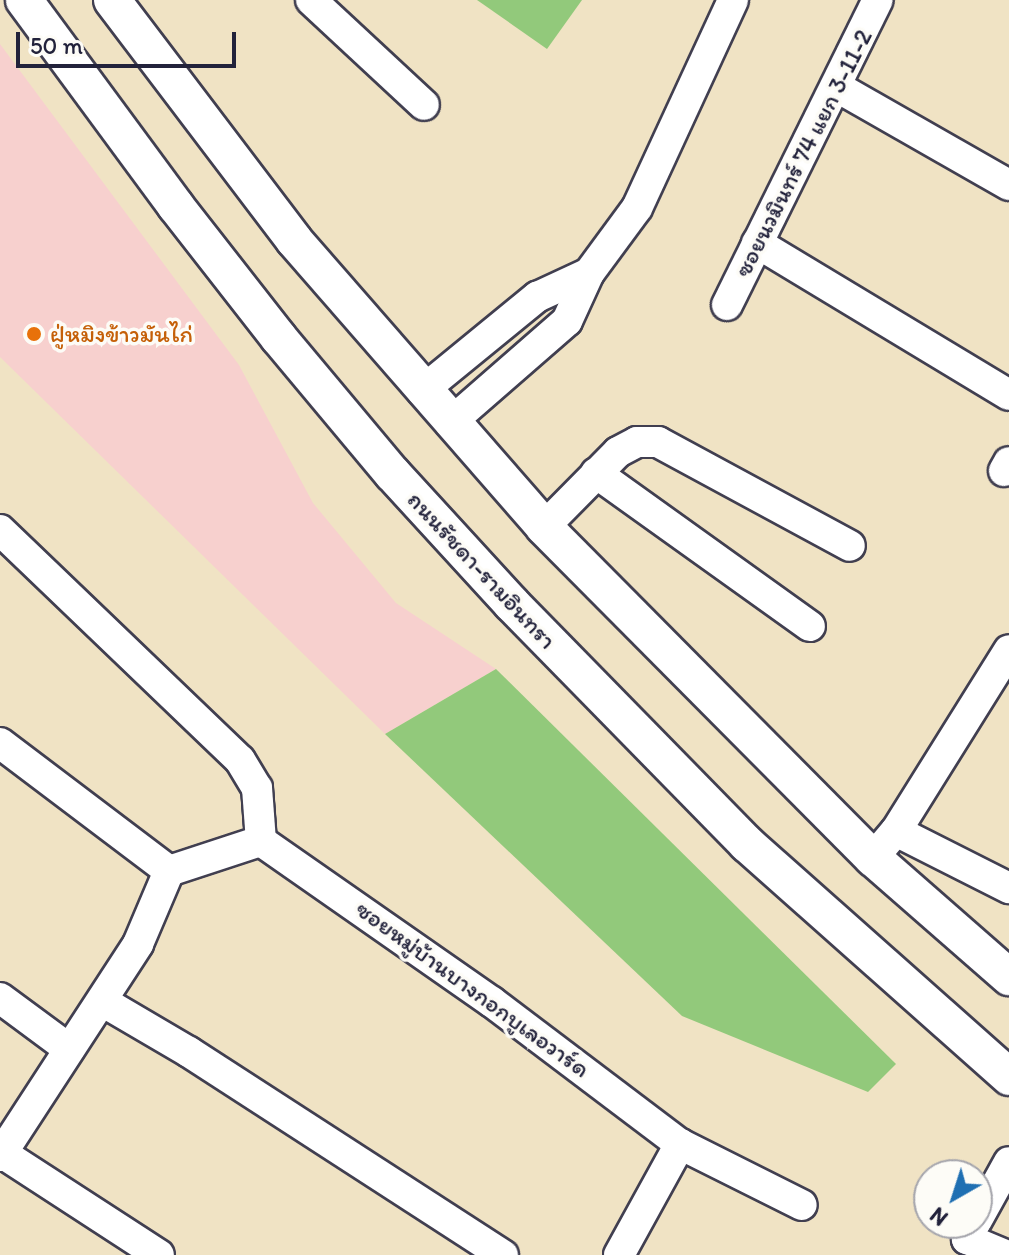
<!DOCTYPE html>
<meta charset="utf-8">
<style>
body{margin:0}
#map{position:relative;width:1009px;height:1255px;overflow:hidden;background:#f0e3c4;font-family:Itim,"Playpen Sans Thai",sans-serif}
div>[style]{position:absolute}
.built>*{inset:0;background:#f7d0ce}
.green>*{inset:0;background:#92c97b}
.roads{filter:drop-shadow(2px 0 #413f50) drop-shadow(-2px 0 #413f50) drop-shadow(0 2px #413f50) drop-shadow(0 -2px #413f50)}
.minor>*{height:30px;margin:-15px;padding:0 15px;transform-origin:15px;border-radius:15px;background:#fff}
.major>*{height:36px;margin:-18px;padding:0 18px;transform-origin:18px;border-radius:18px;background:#fff}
.dots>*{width:22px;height:22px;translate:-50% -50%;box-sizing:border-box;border:4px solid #fdfcf7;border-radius:50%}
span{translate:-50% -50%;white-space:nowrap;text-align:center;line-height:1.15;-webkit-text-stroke:7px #fdfcf7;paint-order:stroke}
.street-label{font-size:24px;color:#22223b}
.food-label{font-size:24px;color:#c56008}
.left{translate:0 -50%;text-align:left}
.north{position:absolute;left:913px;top:1159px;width:80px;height:80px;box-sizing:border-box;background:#fdfcf7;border:2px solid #a5a5ac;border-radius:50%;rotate:219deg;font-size:22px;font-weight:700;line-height:32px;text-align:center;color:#22223b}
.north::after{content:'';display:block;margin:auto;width:28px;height:36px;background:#1f6fb2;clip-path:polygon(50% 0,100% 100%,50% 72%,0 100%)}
.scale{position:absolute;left:16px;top:32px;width:220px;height:36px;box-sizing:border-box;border:4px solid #22223b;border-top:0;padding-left:10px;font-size:24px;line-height:28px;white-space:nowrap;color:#22223b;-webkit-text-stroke:6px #fdfcf7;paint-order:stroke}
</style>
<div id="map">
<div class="built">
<div style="clip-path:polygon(0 44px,239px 365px,313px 503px,396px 603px,496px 669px,385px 734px,0 357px)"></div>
</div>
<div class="green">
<div style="clip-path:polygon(477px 0,582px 0,547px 49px)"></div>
<div style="clip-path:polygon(496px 669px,896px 1064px,868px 1092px,682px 1016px,385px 734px)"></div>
</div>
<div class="roads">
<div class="minor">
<div style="left:311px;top:0;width:154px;rotate:42.9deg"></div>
<div style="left:837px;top:87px;width:198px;rotate:29.7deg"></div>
<div style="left:757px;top:243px;width:294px;rotate:31.1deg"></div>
<div style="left:727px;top:305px;width:340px;rotate:-63.7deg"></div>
<div style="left:422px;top:391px;width:149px;rotate:-39.3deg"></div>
<div style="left:537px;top:297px;width:57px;rotate:-24.8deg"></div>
<div style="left:450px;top:423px;width:155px;rotate:-41.1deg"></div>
<div style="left:567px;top:321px;width:53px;rotate:-65.4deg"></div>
<div style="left:589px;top:273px;width:81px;rotate:-53.6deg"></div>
<div style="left:637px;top:208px;width:229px;rotate:-65.2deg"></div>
<div style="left:1004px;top:471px;width:10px;rotate:-61deg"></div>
<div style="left:596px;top:473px;width:263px;rotate:35.6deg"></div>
<div style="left:544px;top:527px;width:105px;rotate:-45.4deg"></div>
<div style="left:618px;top:452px;width:21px;rotate:-28deg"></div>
<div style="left:637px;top:442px;width:21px"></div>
<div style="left:658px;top:442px;width:218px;rotate:28.4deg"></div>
<div style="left:0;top:530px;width:332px;rotate:43.8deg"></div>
<div style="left:240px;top:760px;width:33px;rotate:59deg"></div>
<div style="left:257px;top:788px;width:53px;rotate:85.7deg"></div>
<div style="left:0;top:743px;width:212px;rotate:37.1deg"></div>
<div style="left:896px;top:831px;width:127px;rotate:26.8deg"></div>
<div style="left:873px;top:858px;width:35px;rotate:-50deg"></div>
<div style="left:896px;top:831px;width:213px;rotate:-58deg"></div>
<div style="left:0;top:998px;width:86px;rotate:36.5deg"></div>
<div style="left:102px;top:1001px;width:101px;rotate:30.4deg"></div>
<div style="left:189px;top:1052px;width:374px;rotate:32.9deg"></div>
<div style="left:2px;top:1153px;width:187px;rotate:33deg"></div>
<div style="left:0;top:1156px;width:253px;rotate:-56.9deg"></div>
<div style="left:138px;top:944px;width:79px;rotate:-67deg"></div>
<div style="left:169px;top:871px;width:97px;rotate:-18.1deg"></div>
<div style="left:261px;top:841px;width:282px;rotate:34.9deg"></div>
<div style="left:492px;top:1002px;width:236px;rotate:37.1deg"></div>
<div style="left:680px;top:1144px;width:136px;rotate:26.6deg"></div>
<div style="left:977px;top:1220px;width:66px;rotate:-61.1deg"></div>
<div style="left:975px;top:1223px;width:18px;rotate:117deg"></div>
<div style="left:967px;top:1239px;width:41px;rotate:22.8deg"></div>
<div style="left:619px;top:1255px;width:127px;rotate:-61.2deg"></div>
</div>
<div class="major">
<div style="left:24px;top:0;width:255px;rotate:53.6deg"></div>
<div style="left:175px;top:205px;width:169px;rotate:52deg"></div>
<div style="left:279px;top:338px;width:176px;rotate:50.1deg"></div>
<div style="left:392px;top:473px;width:178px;rotate:47.5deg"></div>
<div style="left:512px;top:604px;width:336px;rotate:45.6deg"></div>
<div style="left:747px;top:844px;width:351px;rotate:41.6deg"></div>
<div style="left:112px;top:0;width:301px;rotate:52.8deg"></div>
<div style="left:294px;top:240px;width:381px;rotate:48.9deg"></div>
<div style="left:544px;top:527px;width:467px;rotate:45.2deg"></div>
<div style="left:873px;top:858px;width:181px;rotate:41.2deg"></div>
</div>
</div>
<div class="dots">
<div style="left:34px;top:334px;background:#e8710a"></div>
</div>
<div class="street-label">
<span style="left:803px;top:153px;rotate:-63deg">ซอยนวมินทร์ 74 แยก 3-11-2</span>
<span style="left:482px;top:570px;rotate:47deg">ถนนรัชดา-รามอินทรา</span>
<span style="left:473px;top:989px;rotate:36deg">ซอยหมู่บ้านบางกอกบูเลอวาร์ด</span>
</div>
<div class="food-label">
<span class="left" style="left:50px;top:334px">ฝู่หมิงข้าวมันไก่</span>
</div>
<div class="north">N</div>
<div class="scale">50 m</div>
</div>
